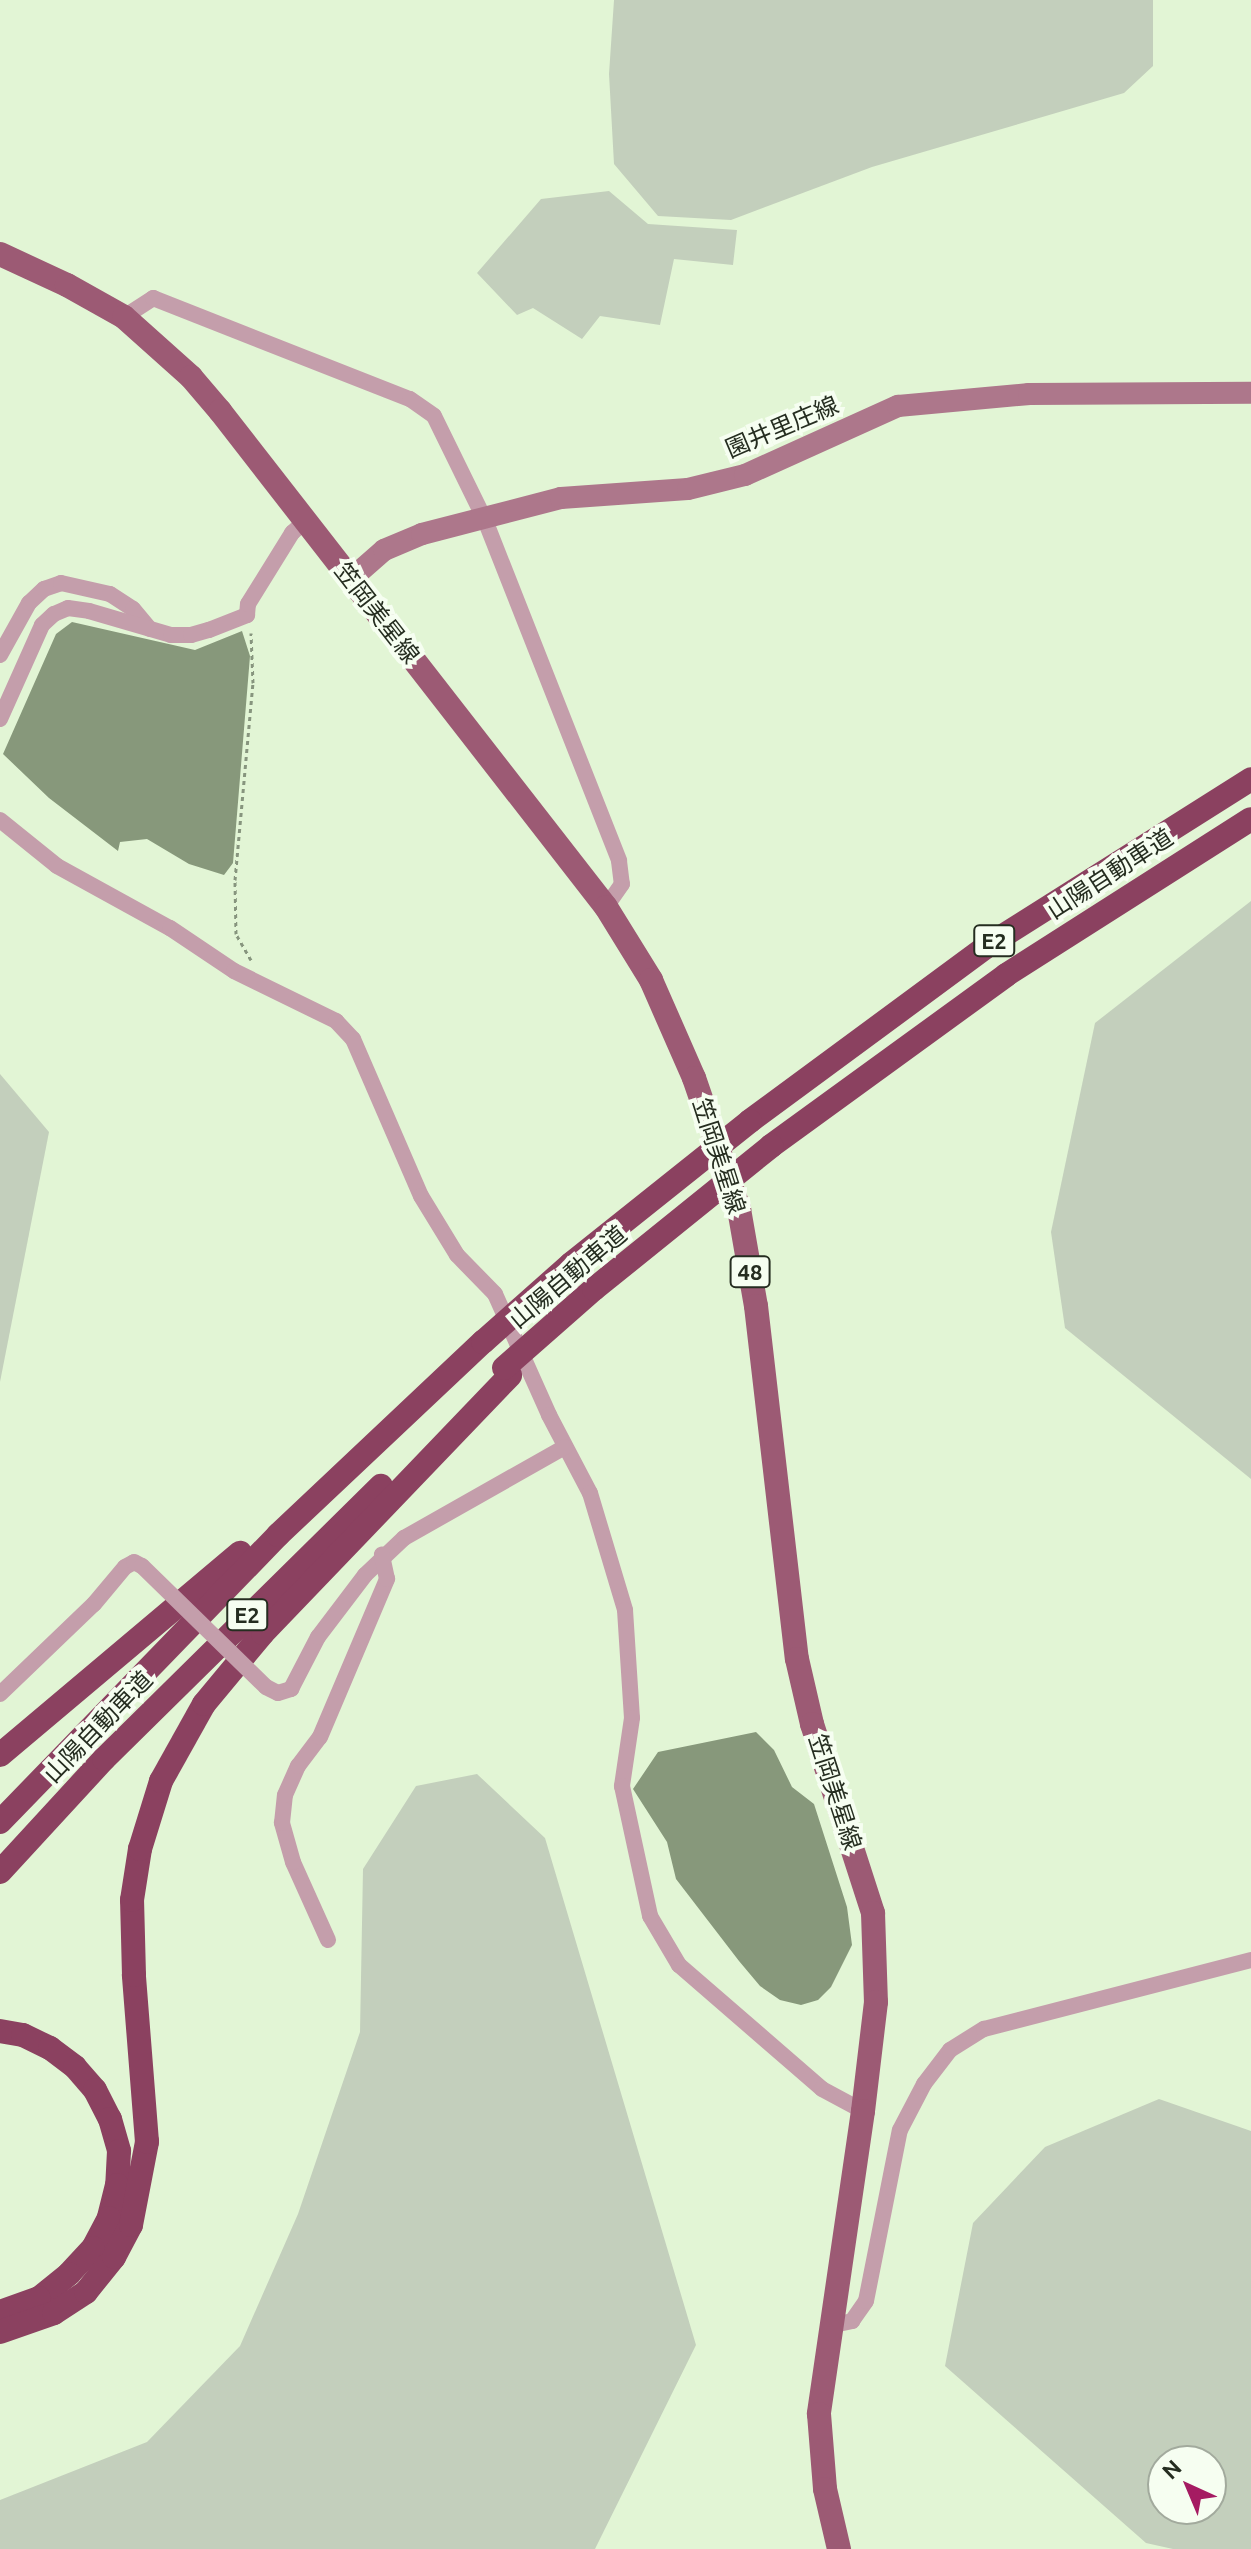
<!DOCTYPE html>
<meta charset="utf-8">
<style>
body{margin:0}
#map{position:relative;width:1251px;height:2549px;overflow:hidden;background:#e2f5d5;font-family:Ubuntu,"Noto Sans JP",sans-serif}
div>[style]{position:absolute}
.green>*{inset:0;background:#c3cfbc}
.water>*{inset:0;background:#87987b}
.path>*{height:3px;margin-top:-1.5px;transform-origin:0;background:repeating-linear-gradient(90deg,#87957e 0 4px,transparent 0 8px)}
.street>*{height:16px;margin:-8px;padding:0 8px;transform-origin:8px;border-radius:8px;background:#c49eab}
.secondary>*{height:22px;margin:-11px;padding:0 11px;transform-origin:11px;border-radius:11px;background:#ad778b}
.primary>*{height:24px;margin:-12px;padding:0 12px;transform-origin:12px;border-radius:12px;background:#9c5a74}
.highway>*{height:24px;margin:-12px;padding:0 12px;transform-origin:12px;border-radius:12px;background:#8b4160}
.street-bridge>*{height:16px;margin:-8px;padding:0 8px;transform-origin:8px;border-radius:8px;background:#c49eab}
.highway-bridge>*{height:24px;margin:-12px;padding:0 12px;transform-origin:12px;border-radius:12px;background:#8b4160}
span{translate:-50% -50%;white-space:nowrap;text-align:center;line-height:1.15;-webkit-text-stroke:8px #f6fef1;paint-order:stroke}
.shield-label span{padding:2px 6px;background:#f6fef1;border:2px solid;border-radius:6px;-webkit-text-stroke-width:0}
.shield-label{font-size:22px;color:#252d20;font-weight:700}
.street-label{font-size:24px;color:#252d20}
.north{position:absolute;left:1147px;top:2445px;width:80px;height:80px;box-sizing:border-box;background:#f6fef1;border:2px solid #a2aa9d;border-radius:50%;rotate:316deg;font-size:22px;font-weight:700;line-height:32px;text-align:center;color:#252d20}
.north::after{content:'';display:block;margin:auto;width:28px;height:36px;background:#a51b62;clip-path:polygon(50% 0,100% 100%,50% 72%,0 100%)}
</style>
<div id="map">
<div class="green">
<div style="clip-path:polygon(614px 0,1153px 0,1153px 66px,1124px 93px,872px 167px,731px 220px,658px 216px,614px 164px,609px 74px)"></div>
<div style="clip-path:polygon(609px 191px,648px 224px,737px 230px,733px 265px,674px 259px,660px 325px,600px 316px,582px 339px,533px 308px,517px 315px,477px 273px,541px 199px)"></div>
<div style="clip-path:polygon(1251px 901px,1251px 1479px,1065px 1328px,1051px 1232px,1095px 1023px)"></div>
<div style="clip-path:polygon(0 1074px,49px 1132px,0 1382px)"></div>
<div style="clip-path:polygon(477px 1774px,545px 1838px,696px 2345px,595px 2549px,0 2549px,0 2500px,147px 2442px,240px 2346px,298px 2214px,360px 2032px,363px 1869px,416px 1786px)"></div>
<div style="clip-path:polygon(evenodd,1159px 2099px,1251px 2131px,1251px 2549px,1173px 2549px,1146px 2543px,945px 2366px,973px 2223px,1045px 2147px,1159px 2099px,1163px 2461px,1211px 2461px,1211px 2509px,1163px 2509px,1163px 2461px)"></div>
</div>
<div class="water">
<div style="clip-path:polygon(72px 622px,195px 650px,242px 631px,250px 656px,233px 863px,224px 875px,189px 864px,147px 839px,120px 842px,118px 851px,49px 798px,3px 754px,56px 634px)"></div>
<div style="clip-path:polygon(756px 1732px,774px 1750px,792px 1787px,814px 1804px,847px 1907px,852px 1945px,831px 1987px,818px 2000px,801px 2005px,780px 2000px,760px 1986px,739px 1961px,676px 1879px,667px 1842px,633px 1789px,658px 1752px)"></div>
</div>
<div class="path">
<div style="left:251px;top:960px;width:30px;rotate:-120deg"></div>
<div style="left:236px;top:934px;width:54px;rotate:-91.1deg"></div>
<div style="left:235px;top:880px;width:198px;rotate:-84.8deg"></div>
<div style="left:253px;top:683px;width:50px;rotate:-92.3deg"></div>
</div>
<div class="street">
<div style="left:124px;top:317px;width:35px;rotate:-33deg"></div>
<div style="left:153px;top:298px;width:276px;rotate:21.5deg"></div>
<div style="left:410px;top:399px;width:29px;rotate:35deg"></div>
<div style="left:434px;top:416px;width:116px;rotate:63.9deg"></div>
<div style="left:485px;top:520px;width:366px;rotate:68.5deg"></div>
<div style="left:619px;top:861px;width:23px;rotate:83deg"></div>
<div style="left:622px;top:884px;width:28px;rotate:125deg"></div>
<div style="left:0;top:655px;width:60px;rotate:-60.9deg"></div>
<div style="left:29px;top:603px;width:21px;rotate:-43deg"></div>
<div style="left:44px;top:589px;width:18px;rotate:-19deg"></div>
<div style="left:61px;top:583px;width:50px;rotate:12.7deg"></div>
<div style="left:110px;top:594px;width:27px;rotate:33deg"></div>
<div style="left:133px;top:609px;width:26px;rotate:50deg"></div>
<div style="left:0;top:719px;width:103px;rotate:-65.9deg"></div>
<div style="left:42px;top:625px;width:16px;rotate:-43deg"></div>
<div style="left:54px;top:614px;width:15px;rotate:-23deg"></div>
<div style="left:68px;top:608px;width:21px;rotate:8deg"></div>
<div style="left:89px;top:611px;width:85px;rotate:16.3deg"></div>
<div style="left:171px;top:635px;width:20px"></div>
<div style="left:191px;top:635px;width:19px;rotate:-16deg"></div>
<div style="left:209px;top:630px;width:41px;rotate:-21.5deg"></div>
<div style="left:247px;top:615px;width:11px;rotate:-85deg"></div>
<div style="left:248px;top:604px;width:84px;rotate:-58.2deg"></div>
<div style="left:292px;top:533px;width:16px;rotate:-43deg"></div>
<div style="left:0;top:820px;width:73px;rotate:38.9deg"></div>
<div style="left:57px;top:866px;width:129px;rotate:28.8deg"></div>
<div style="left:170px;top:928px;width:77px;rotate:33.9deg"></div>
<div style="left:234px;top:971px;width:114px;rotate:26.1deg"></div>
<div style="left:336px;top:1021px;width:25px;rotate:47deg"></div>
<div style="left:353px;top:1039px;width:171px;rotate:66.6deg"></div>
<div style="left:421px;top:1196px;width:69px;rotate:58.6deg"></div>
<div style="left:457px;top:1255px;width:54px;rotate:45.7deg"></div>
<div style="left:495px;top:1294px;width:133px;rotate:65.9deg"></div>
<div style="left:549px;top:1415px;width:88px;rotate:62.3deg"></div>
<div style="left:590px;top:1493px;width:122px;rotate:73.3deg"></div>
<div style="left:625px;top:1610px;width:108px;rotate:86.3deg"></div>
<div style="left:632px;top:1718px;width:69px;rotate:98.4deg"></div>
<div style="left:622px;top:1786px;width:133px;rotate:77.8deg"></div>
<div style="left:650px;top:1916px;width:57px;rotate:59.4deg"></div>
<div style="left:679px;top:1965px;width:189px;rotate:40.9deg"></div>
<div style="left:822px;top:2089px;width:47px;rotate:28.2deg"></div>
<div style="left:266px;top:1687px;width:13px;rotate:27deg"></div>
<div style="left:278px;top:1693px;width:14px;rotate:-17deg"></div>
<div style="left:291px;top:1689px;width:59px;rotate:-62.6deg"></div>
<div style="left:318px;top:1637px;width:78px;rotate:-52.8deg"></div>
<div style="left:365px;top:1575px;width:54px;rotate:-43.5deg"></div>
<div style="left:404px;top:1538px;width:185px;rotate:-29.5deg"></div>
<div style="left:0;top:1694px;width:130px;rotate:-43.8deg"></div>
<div style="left:94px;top:1604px;width:48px;rotate:-50deg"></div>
<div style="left:125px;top:1567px;width:10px;rotate:-29deg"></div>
<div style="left:134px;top:1562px;width:9px;rotate:27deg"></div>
<div style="left:328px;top:1940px;width:85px;rotate:-114.2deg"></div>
<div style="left:293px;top:1862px;width:41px;rotate:-105.8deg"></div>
<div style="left:282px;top:1823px;width:28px;rotate:-84deg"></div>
<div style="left:285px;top:1795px;width:32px;rotate:-66deg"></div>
<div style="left:298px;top:1766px;width:36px;rotate:-53deg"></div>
<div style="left:320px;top:1737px;width:172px;rotate:-67deg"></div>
<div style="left:387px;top:1579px;width:25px;rotate:-102deg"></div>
<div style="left:829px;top:2326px;width:24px;rotate:-12deg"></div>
<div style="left:852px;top:2321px;width:24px;rotate:-55deg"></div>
<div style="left:866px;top:2301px;width:174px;rotate:-78.8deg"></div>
<div style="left:900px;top:2130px;width:52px;rotate:-62.4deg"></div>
<div style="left:924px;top:2084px;width:43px;rotate:-52.6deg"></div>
<div style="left:950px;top:2050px;width:40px;rotate:-32deg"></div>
<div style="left:984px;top:2029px;width:276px;rotate:-14.5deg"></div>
</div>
<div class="secondary">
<div style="left:351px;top:579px;width:44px;rotate:-41.3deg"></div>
<div style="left:384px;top:550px;width:41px;rotate:-22.8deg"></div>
<div style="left:422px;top:534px;width:144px;rotate:-14.5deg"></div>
<div style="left:561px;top:498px;width:127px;rotate:-4.1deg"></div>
<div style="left:688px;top:489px;width:59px;rotate:-13.8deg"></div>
<div style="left:745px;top:475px;width:168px;rotate:-24.3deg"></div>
<div style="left:898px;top:406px;width:132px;rotate:-5.2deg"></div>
<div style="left:1029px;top:394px;width:222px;rotate:-0.3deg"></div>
</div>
<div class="primary">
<div style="left:0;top:254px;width:74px;rotate:24.8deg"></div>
<div style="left:67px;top:285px;width:65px;rotate:29.3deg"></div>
<div style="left:124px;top:317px;width:90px;rotate:41.8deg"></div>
<div style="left:191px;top:377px;width:45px;rotate:49.5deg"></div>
<div style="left:220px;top:411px;width:628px;rotate:52.11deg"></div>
<div style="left:606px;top:907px;width:86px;rotate:58.3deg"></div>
<div style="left:651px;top:980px;width:107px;rotate:66.3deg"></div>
<div style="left:694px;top:1078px;width:139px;rotate:71deg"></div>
<div style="left:739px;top:1209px;width:98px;rotate:80.1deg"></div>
<div style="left:756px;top:1306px;width:355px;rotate:83.4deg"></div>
<div style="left:797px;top:1659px;width:67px;rotate:77deg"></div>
<div style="left:812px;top:1724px;width:199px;rotate:72.1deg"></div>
<div style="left:873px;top:1913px;width:89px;rotate:88.1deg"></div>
<div style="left:876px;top:2002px;width:110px;rotate:96.8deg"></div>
<div style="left:863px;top:2111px;width:306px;rotate:98.3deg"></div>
<div style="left:819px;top:2414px;width:75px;rotate:85.4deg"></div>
<div style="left:825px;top:2489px;width:62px;rotate:76.9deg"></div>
</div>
<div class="highway">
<div style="left:750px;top:1121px;width:295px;rotate:-36.4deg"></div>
<div style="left:987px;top:946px;width:312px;rotate:-32.3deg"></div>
<div style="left:771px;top:1146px;width:291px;rotate:-36deg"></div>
<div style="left:1006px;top:975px;width:290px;rotate:-32.5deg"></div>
<div style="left:0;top:1755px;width:314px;rotate:-40.1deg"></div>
<div style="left:0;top:1822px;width:400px;rotate:-45.9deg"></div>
<div style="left:278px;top:1535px;width:282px;rotate:-43.3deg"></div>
<div style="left:0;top:1872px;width:154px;rotate:-47.4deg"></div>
<div style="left:104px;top:1759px;width:389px;rotate:-44.6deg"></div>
<div style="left:0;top:2031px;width:23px;rotate:10deg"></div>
<div style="left:23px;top:2035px;width:30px;rotate:26deg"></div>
<div style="left:50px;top:2048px;width:31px;rotate:37deg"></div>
<div style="left:75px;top:2067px;width:30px;rotate:49deg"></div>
<div style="left:95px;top:2090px;width:33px;rotate:63deg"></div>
<div style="left:110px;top:2119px;width:33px;rotate:74deg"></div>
<div style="left:119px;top:2151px;width:34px;rotate:93deg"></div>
<div style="left:117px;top:2185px;width:34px;rotate:104deg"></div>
<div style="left:109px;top:2218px;width:34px;rotate:118deg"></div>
<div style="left:93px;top:2248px;width:35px;rotate:133deg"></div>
<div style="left:69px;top:2274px;width:38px;rotate:141deg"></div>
<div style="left:39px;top:2298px;width:41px;rotate:160.3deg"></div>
<div style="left:0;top:2332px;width:57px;rotate:-19.4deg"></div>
<div style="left:54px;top:2313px;width:38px;rotate:-33deg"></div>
<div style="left:86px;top:2292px;width:45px;rotate:-51.3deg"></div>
<div style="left:114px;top:2257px;width:36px;rotate:-62deg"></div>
<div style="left:131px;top:2225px;width:85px;rotate:-79.1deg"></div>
<div style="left:147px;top:2142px;width:168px;rotate:-94.5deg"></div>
<div style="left:134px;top:1975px;width:75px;rotate:-91.5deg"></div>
<div style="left:132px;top:1900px;width:52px;rotate:-81.1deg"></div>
<div style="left:140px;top:1849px;width:71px;rotate:-72.8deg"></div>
<div style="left:161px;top:1781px;width:88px;rotate:-60.8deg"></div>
<div style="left:204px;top:1704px;width:92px;rotate:-50.3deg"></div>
<div style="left:263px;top:1633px;width:357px;rotate:-46.2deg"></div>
</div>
<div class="street-bridge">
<div style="left:142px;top:1566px;width:173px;rotate:44.3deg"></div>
</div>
<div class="highway-bridge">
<div style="left:483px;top:1342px;width:118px;rotate:-41.6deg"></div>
<div style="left:571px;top:1264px;width:229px;rotate:-38.6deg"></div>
<div style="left:504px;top:1368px;width:120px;rotate:-41.3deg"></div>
<div style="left:594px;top:1289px;width:228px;rotate:-38.9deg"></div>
</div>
<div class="shield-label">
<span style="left:994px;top:941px">E2</span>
<span style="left:750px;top:1272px">48</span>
<span style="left:247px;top:1615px">E2</span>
</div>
<div class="street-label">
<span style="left:782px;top:427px;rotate:-23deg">園井里庄線</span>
<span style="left:377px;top:613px;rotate:52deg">笠岡美星線</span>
<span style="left:1110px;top:874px;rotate:-33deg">山陽自動車道</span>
<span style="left:719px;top:1156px;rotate:72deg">笠岡美星線</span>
<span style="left:568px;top:1277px;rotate:-40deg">山陽自動車道</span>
<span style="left:98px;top:1727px;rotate:-46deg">山陽自動車道</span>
<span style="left:835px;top:1792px;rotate:72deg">笠岡美星線</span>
</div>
<div class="north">N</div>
</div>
